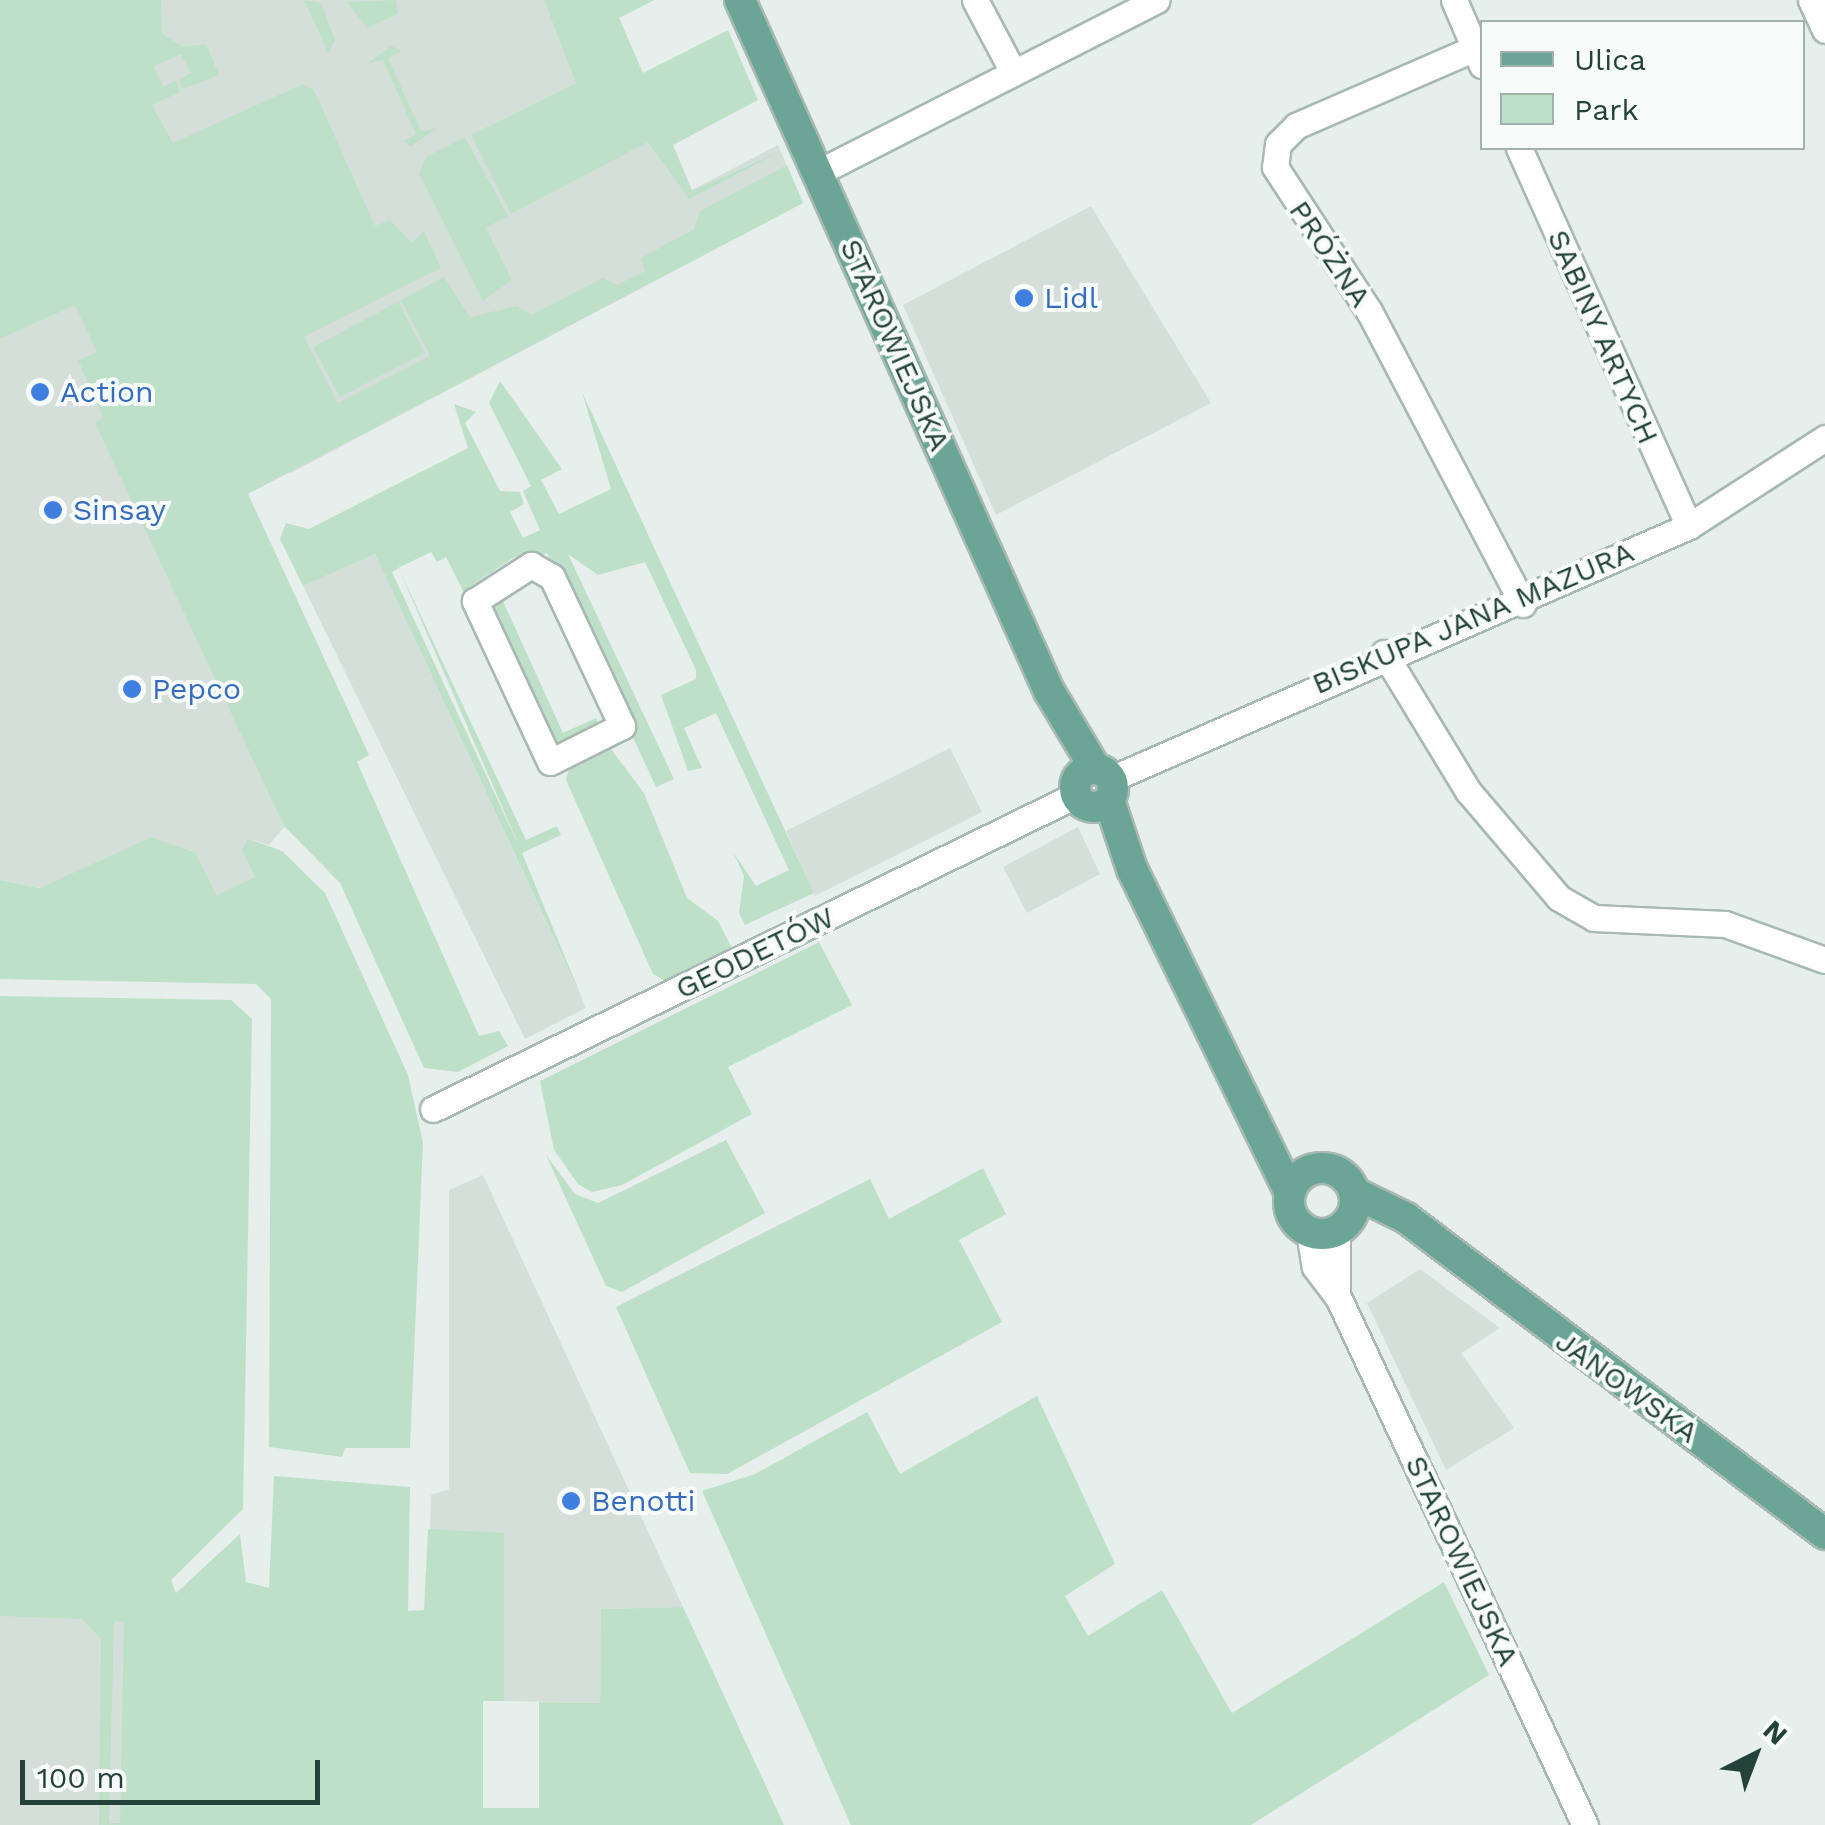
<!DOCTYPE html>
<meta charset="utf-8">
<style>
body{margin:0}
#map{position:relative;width:1825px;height:1825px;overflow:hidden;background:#e6efeb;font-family:"Work Sans",sans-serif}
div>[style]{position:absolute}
.built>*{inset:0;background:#d4dfda}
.green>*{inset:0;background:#bfe0c8}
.roads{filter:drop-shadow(2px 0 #a8b8b2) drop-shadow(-2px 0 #a8b8b2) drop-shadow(0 2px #a8b8b2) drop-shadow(0 -2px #a8b8b2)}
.minor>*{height:25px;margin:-12.5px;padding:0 12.5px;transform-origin:12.5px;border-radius:12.5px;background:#fff}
.major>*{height:30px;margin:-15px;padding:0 15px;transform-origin:15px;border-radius:15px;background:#6aa596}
.major>.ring{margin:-15px;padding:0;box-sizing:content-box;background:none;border:30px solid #6aa596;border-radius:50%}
.dots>*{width:28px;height:28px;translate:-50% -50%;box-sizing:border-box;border:5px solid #f7fbf9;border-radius:50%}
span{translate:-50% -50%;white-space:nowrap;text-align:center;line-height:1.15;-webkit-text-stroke:8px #f7fbf9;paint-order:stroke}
.street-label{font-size:30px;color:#24423a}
.shop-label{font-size:30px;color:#366cbe}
.left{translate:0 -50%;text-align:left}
.legend{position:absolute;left:1480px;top:20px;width:325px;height:130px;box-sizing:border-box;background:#f7fbf9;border:2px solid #a3b1ad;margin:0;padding:12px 18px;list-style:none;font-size:30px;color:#24423a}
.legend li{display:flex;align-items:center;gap:20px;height:50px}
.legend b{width:50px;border:2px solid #a3b1ad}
.north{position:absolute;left:1705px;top:1705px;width:100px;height:100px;-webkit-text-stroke:8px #f7fbf9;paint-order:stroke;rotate:42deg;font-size:28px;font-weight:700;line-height:40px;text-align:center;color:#24423a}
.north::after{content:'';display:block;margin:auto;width:35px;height:45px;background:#24423a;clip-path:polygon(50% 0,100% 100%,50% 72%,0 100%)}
.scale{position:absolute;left:20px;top:1760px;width:300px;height:45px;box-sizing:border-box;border:5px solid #24423a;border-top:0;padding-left:12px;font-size:30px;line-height:35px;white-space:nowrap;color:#24423a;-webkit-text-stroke:8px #f7fbf9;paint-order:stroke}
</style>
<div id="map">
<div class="built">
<div style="clip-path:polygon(59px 0,654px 0,619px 18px,692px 190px,778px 145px,803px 203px,291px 473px)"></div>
<div style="clip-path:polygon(1091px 206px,1211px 403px,996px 515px,903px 305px)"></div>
<div style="clip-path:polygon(78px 302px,284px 827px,269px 845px,248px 839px,255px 877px,217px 896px,195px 852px,151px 837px,41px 888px,0 880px,0 339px)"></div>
<div style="clip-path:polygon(375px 554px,586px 1008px,525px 1039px,303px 586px)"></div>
<div style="clip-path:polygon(950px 748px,982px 812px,815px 896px,786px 831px)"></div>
<div style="clip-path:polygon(1078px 827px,1100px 874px,1027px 913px,1003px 867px)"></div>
<div style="clip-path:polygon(483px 1175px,683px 1607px,602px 1609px,600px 1703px,504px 1701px,430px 1529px,431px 1495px,449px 1489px,449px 1190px)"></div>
<div style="clip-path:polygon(1420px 1269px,1500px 1328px,1461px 1353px,1514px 1428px,1446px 1470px,1367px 1303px)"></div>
<div style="clip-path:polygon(0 1607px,125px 1608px,121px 1823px,153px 1825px,0 1825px)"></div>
</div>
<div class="green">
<div style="clip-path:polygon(0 0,161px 0,162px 34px,184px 47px,206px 44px,219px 75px,183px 89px,179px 80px,191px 73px,181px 54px,154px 66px,163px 86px,176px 81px,180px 92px,152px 105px,173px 143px,303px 84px,314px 90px,375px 226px,390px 220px,412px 243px,424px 231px,441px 268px,304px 337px,338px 403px,430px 356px,401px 300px,444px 277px,470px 317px,517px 306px,531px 315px,603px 278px,617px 285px,645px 271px,641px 258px,694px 229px,700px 211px,787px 165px,803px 203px,248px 494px,369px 755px,357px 762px,479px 1036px,499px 1031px,508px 1046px,458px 1072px,424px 1068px,340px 883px,284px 826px,95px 423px,103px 418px,78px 360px,97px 352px,75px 305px,0 339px)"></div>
<div style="clip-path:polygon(304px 0,321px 3px,335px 40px,328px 52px)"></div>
<div style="clip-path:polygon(396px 0,398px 14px,367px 28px,347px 2px)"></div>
<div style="clip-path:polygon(544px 0,654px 0,619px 18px,643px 73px,728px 30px,758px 100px,673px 145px,692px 191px,781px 151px,689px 199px,648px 142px,511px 214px,471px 135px,576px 83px)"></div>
<div style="clip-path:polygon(391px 46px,402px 51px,388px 58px,421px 131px,436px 129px,411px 146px,403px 141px,416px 134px,383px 60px,368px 63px)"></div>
<div style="clip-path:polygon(465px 137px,508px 216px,486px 228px,512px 280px,483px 301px,419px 174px,426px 157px)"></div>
<div style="clip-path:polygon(398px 302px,425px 353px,340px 397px,313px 347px)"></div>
<div style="clip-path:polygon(500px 381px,562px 469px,541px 480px,559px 514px,611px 489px,582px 392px,814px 893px,745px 925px,739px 913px,744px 876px,733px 852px,756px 886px,789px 870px,716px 713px,684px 728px,702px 768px,688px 771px,661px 695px,696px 679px,696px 670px,645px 562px,598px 575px,568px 554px,674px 779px,656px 787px,547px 553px,521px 564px,516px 556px,463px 591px,446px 557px,437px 562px,431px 552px,400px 567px,392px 572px,520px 848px,399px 569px,526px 840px,557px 826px,561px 835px,522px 853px,584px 1003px,375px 554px,303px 586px,280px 539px,286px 523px,309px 529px,468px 448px,454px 404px,476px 412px,465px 423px,500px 491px,520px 492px,524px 504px,510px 512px,523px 538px,540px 530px,523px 491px,531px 486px,489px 403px)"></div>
<div style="clip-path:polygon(528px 575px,532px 582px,501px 597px,563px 733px,596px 718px,601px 729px,557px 748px,486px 594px)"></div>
<div style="clip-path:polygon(608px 745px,644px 793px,687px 898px,718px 921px,735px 954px,672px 985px,653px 974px,566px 780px,571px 763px)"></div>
<div style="clip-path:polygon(151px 837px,195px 852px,217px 895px,255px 877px,242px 850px,248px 839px,282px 851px,325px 893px,408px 1075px,423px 1143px,410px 1448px,345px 1448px,342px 1457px,269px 1447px,271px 999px,256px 984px,0 979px,0 880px,40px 888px)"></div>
<div style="clip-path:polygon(819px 942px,852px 1005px,728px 1067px,752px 1114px,622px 1185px,592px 1192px,578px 1184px,554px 1150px,540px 1081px)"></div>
<div style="clip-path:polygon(evenodd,0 996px,231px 1000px,252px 1019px,243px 1509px,171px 1580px,176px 1593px,240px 1534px,246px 1582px,269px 1588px,274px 1476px,410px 1487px,408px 1611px,424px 1610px,428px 1529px,504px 1533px,504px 1701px,483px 1701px,483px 1808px,539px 1808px,539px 1702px,600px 1703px,601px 1609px,683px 1607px,784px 1825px,99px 1825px,101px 1639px,82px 1619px,0 1616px,0 996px,114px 1621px,124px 1623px,120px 1823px,109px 1823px,114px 1621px)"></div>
<div style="clip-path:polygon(726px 1140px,765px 1213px,622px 1292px,606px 1286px,546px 1155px,575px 1194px,598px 1203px)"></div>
<div style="clip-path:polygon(983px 1168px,1006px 1214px,959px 1240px,1002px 1322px,727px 1474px,690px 1473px,616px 1307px,870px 1179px,889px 1219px)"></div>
<div style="clip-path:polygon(1037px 1396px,1115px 1564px,1065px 1596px,1088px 1636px,1162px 1590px,1232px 1713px,1444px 1582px,1489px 1675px,1251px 1825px,851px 1825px,702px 1491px,755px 1474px,867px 1412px,900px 1474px)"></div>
</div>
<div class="roads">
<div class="minor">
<div style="left:975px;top:0;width:79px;rotate:62.1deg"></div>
<div style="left:1454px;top:0;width:71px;rotate:66.7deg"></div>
<div style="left:1811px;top:0;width:33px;rotate:65deg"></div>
<div style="left:1475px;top:48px;width:195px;rotate:156.5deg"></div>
<div style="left:1296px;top:126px;width:25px;rotate:135deg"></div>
<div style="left:1278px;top:144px;width:23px;rotate:97deg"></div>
<div style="left:1275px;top:167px;width:172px;rotate:56.9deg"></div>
<div style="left:1369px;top:311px;width:331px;rotate:62.3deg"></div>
<div style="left:1519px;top:148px;width:414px;rotate:65.8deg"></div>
<div style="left:817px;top:173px;width:381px;rotate:-27deg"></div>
<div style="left:531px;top:565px;width:24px;rotate:30deg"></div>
<div style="left:552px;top:577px;width:165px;rotate:64.8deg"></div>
<div style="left:622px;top:726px;width:80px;rotate:153.4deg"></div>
<div style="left:550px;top:762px;width:178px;rotate:-115deg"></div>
<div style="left:475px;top:601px;width:67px;rotate:-32.7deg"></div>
<div style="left:1384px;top:653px;width:162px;rotate:58.7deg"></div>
<div style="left:1468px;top:791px;width:140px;rotate:49.6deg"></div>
<div style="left:1559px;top:898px;width:40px;rotate:29.7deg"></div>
<div style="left:1594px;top:918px;width:131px;rotate:2.6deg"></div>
<div style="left:1725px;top:924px;width:106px;rotate:19.8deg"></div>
<div style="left:1111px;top:779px;width:631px;rotate:-23.64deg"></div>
<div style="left:1689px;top:526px;width:162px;rotate:-32.9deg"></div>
<div style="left:433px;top:1109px;width:716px;rotate:-26.03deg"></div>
<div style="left:1337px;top:1230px;width:62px;rotate:90deg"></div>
<div style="left:1309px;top:1231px;width:36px;rotate:81deg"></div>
<div style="left:1315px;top:1267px;width:38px;rotate:53deg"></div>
<div style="left:1338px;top:1297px;width:583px;rotate:64.93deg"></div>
</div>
<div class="major">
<div style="left:740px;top:0;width:757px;rotate:65.91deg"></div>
<div style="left:1049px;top:691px;width:90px;rotate:59.1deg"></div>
<div class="ring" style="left:1075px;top:769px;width:8px;height:8px"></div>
<div style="left:1109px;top:800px;width:73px;rotate:71.6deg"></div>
<div style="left:1132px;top:869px;width:360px;rotate:64deg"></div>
<div class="ring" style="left:1289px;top:1168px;width:36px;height:36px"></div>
<div style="left:1355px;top:1193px;width:57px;rotate:26.1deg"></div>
<div style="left:1406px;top:1218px;width:525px;rotate:37.02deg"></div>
</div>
</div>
<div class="dots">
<div style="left:1024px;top:298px;background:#3f7fe0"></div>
<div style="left:40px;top:392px;background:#3f7fe0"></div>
<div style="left:53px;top:510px;background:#3f7fe0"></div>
<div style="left:132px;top:689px;background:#3f7fe0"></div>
<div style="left:571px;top:1501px;background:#3f7fe0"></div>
</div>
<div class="street-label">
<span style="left:1330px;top:254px;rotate:56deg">PRÓŻNA</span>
<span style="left:1603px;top:337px;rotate:66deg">SABINY ARTYCH</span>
<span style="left:895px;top:345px;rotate:66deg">STAROWIEJSKA</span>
<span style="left:1473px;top:618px;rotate:-23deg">BISKUPA JANA MAZURA</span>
<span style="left:755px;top:953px;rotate:-26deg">GEODETÓW</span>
<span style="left:1627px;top:1387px;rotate:36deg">JANOWSKA</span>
<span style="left:1462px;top:1561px;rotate:65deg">STAROWIEJSKA</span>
</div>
<div class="shop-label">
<span class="left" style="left:1044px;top:298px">Lidl</span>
<span class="left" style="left:60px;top:392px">Action</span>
<span class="left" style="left:73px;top:510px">Sinsay</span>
<span class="left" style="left:152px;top:689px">Pepco</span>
<span class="left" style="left:591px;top:1501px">Benotti</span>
</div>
<ul class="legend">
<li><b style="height:12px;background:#6aa596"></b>Ulica</li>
<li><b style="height:28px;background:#bfe0c8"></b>Park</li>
</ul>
<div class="north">N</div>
<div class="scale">100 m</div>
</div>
